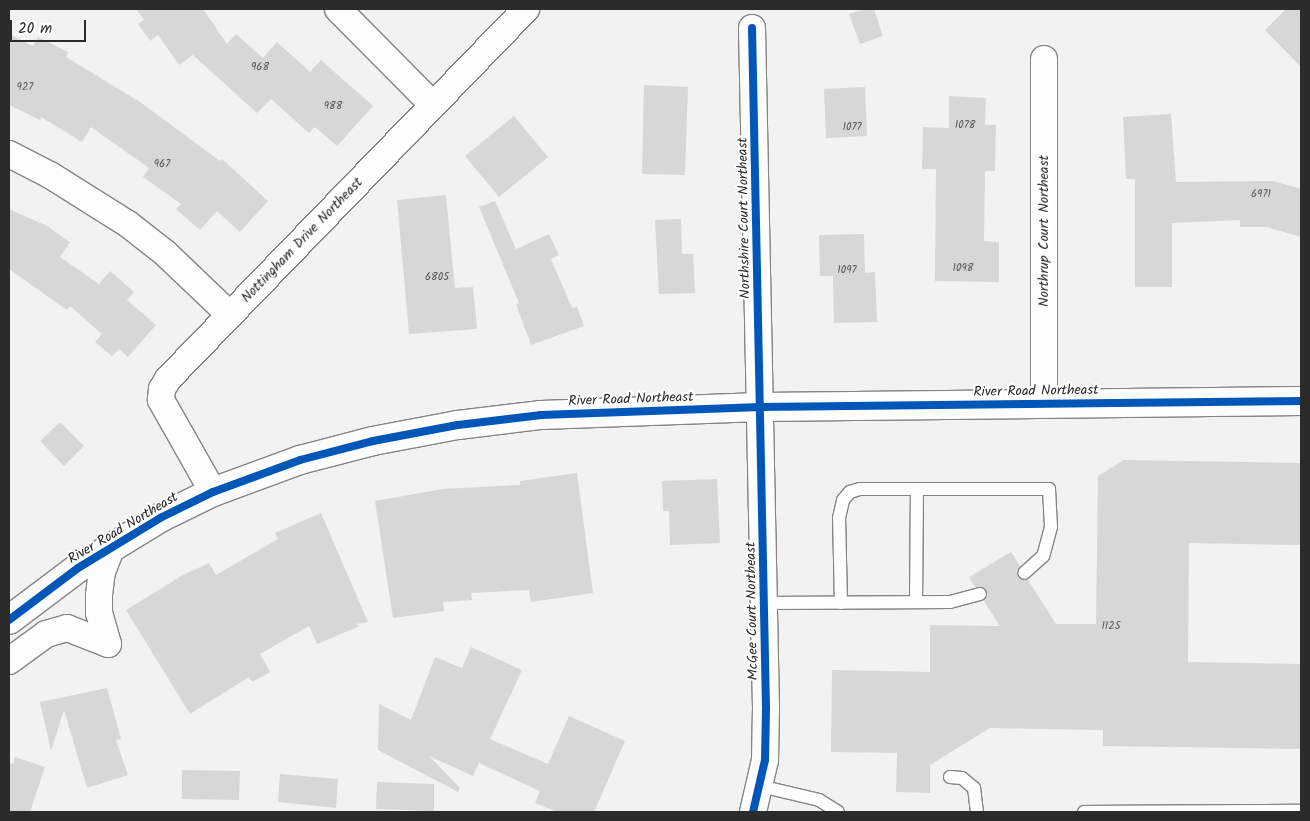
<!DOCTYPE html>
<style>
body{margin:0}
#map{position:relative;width:1310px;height:821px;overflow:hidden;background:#f2f2f2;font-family:Kalam,sans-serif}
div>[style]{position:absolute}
.building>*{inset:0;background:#d7d7d7}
.roads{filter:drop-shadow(1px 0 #858585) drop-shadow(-1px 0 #858585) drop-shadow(0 1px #858585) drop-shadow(0 -1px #858585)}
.lane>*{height:12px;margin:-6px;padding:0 6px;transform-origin:6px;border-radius:6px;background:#fdfdfd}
.street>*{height:26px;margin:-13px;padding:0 13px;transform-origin:13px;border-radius:13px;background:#fdfdfd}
.primary>*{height:28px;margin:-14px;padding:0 14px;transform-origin:14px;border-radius:14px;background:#fdfdfd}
.cycleway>*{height:8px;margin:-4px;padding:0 4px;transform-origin:4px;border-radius:4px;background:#0057b8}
span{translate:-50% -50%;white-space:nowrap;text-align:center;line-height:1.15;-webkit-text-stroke:4px #fff;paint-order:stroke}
.number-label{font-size:11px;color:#565656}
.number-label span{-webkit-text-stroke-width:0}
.street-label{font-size:14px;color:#2b2b2b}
.frame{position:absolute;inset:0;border:10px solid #2b2b2b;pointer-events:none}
.scale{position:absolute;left:10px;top:20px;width:76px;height:22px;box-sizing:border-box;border:2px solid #2b2b2b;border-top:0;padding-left:6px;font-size:15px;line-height:18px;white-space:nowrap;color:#2b2b2b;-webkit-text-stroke:4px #fff;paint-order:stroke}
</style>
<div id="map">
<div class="building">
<div style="clip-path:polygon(136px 9px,203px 9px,227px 44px,236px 34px,263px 58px,277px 42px,310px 72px,321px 60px,373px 106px,337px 146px,315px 127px,309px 133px,271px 99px,257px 113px,193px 55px,179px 65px,158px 35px,150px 41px,138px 24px,144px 20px)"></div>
<div style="clip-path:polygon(865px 9px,874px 9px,883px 36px,860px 44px,849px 14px)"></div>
<div style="clip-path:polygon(1286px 9px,1301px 9px,1301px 67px,1265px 30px)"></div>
<div style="clip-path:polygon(9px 34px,33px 46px,38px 37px,68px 52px,66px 57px,140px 102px,220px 161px,222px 159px,268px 201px,240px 232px,217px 211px,200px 230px,176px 209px,181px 204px,143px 177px,149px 168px,91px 127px,82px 142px,41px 117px,40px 120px,9px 105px)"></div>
<div style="clip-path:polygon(644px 85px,688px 87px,685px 175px,642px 174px)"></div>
<div style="clip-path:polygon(865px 87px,867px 136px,826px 138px,824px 89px)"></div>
<div style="clip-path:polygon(949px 96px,986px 98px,985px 125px,996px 125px,995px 171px,985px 171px,984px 241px,999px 242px,999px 282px,935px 281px,936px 169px,922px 169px,923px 127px,949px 128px)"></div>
<div style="clip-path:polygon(1171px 114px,1176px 182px,1273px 181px,1301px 189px,1301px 237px,1267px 227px,1240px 227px,1240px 220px,1172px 223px,1172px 287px,1135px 287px,1135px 179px,1126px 179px,1123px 117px)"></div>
<div style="clip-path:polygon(514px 116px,548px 157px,499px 197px,465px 156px)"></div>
<div style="clip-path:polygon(446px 195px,455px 288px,473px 287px,477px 329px,409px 334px,397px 200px)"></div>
<div style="clip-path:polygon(495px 201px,516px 249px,549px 234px,559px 255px,551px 259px,572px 308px,577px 307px,584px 326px,531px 345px,516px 304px,519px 303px,479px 207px)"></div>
<div style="clip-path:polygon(9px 209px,47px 226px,70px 242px,60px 257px,99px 284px,110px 271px,134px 292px,127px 300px,156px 325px,128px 357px,119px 349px,112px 356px,95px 342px,102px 334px,70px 306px,67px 310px,9px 269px)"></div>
<div style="clip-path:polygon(681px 219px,682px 254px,693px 254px,695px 293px,659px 294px,655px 220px)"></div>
<div style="clip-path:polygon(864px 234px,865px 273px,875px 272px,877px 322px,834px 323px,833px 276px,820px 276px,819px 235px)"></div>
<div style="clip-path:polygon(60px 422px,84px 446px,64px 466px,40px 441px)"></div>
<div style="clip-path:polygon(1124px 460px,1301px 463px,1301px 545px,1189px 543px,1188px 662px,1301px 664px,1301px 749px,1103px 746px,1103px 730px,990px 728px,930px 765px,930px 793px,896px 792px,897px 753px,831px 752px,832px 670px,930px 672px,930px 625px,1000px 626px,984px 601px,988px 596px,986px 589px,975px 587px,969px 577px,1011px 552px,1020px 566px,1016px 571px,1018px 578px,1028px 580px,1056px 624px,1096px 624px,1098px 476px)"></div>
<div style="clip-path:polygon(577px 473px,593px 593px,531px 602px,529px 590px,471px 593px,472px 600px,443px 602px,444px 611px,393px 618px,375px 501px,443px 489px,520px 485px,520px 481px)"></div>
<div style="clip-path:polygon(717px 479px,720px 543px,670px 545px,669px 511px,663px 511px,662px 481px)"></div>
<div style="clip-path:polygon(321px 513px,368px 622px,356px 624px,360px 626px,317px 644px,309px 626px,260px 654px,270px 672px,252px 682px,249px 677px,190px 714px,126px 610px,183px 575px,209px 563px,216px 575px,278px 539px,275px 533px)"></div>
<div style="clip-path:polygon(471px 647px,522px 670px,490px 739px,548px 764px,569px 716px,625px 741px,594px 812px,557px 812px,535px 803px,540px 791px,479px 763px,473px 776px,429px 756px,460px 788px,458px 792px,378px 750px,379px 704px,411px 720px,435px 657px,462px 668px)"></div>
<div style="clip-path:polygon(107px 688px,121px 739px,116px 740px,128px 775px,87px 788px,64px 710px,51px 751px,40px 702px)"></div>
<div style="clip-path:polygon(15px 757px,45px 767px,30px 812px,9px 812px,9px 763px,13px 764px)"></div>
<div style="clip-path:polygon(182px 770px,240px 771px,239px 800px,182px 799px)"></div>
<div style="clip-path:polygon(280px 774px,338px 779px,336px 808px,278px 802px)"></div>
<div style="clip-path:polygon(377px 782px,434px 784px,434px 811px,376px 809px)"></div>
</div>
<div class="roads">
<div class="lane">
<div style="left:916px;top:602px;width:113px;rotate:-89.5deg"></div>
<div style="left:765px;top:603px;width:185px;rotate:-0.3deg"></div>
<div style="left:950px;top:602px;width:31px;rotate:-15deg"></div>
<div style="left:841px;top:603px;width:85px;rotate:-91.3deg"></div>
<div style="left:839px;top:518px;width:18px;rotate:-77deg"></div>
<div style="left:843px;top:500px;width:11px;rotate:-49deg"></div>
<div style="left:850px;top:492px;width:10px;rotate:-17deg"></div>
<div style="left:860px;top:489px;width:189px"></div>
<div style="left:1049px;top:489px;width:38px;rotate:87deg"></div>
<div style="left:1051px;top:527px;width:30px;rotate:105deg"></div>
<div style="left:1043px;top:556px;width:25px;rotate:138deg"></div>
<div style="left:950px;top:777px;width:12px;rotate:5deg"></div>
<div style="left:962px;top:778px;width:16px;rotate:40deg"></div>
<div style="left:974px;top:788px;width:24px;rotate:83deg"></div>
<div style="left:760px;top:786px;width:61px;rotate:13.3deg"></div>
<div style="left:819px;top:800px;width:22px;rotate:32deg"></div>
<div style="left:1084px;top:812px;width:217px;rotate:-0.3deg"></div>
</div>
<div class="street">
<div style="left:338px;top:9px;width:135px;rotate:45.3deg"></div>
<div style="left:752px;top:28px;width:680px;rotate:88.82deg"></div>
<div style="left:766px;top:708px;width:52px;rotate:91.1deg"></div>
<div style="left:765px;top:760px;width:53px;rotate:103deg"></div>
<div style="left:9px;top:154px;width:46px;rotate:27.1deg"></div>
<div style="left:50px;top:175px;width:92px;rotate:32.1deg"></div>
<div style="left:128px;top:224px;width:47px;rotate:38.1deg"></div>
<div style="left:165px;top:253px;width:90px;rotate:43.6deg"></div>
<div style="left:1044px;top:403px;width:344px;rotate:-90deg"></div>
<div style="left:213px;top:492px;width:106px;rotate:-119.5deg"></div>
<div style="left:161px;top:400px;width:11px;rotate:-85deg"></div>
<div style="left:162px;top:389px;width:12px;rotate:-59deg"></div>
<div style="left:168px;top:379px;width:515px;rotate:-45.94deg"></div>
<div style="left:108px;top:644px;width:32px;rotate:-106deg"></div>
<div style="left:99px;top:613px;width:18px;rotate:-90deg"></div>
<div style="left:99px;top:595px;width:23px;rotate:-83deg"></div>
<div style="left:102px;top:572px;width:28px;rotate:-69deg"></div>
<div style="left:9px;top:661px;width:46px;rotate:-36.1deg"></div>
<div style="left:46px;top:634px;width:22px;rotate:-16deg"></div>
<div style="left:67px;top:628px;width:44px;rotate:21.3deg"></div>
</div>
<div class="primary">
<div style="left:9px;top:620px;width:86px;rotate:-37deg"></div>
<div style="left:78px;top:568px;width:98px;rotate:-31.3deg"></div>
<div style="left:162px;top:517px;width:57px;rotate:-26.1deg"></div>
<div style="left:213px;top:492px;width:93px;rotate:-20.2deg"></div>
<div style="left:300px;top:460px;width:75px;rotate:-14.6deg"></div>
<div style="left:373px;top:441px;width:86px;rotate:-10.7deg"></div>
<div style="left:458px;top:425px;width:84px;rotate:-6.9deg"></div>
<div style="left:541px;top:415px;width:220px;rotate:-2.1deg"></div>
<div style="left:761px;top:407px;width:540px;rotate:-0.64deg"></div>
</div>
</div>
<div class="cycleway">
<div style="left:752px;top:28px;width:680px;rotate:88.82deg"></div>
<div style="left:766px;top:708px;width:52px;rotate:91.1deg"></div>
<div style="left:765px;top:760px;width:53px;rotate:103deg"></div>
<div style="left:9px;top:620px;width:86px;rotate:-37deg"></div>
<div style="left:78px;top:568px;width:98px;rotate:-31.3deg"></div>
<div style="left:162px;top:517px;width:57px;rotate:-26.1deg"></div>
<div style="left:213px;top:492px;width:93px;rotate:-20.2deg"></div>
<div style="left:300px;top:460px;width:75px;rotate:-14.6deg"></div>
<div style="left:373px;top:441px;width:86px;rotate:-10.7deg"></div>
<div style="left:458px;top:425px;width:84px;rotate:-6.9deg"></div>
<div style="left:541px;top:415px;width:220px;rotate:-2.1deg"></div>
<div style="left:761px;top:407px;width:540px;rotate:-0.64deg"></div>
</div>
<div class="number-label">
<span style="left:260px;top:67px">968</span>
<span style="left:25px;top:87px">927</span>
<span style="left:333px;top:106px">988</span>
<span style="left:965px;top:125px">1078</span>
<span style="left:852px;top:127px">1077</span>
<span style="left:162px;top:164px">967</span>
<span style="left:1261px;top:194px">6971</span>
<span style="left:963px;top:268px">1098</span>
<span style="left:847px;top:270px">1097</span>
<span style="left:437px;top:277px">6805</span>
<span style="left:1111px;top:626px">1125</span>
</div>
<div class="street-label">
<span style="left:744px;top:218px;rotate:-91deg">Northshire Court Northeast</span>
<span style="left:1044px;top:231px;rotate:-90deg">Northrup Court Northeast</span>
<span style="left:302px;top:240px;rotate:-46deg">Nottingham Drive Northeast</span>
<span style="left:1036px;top:391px;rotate:-1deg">River Road Northeast</span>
<span style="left:631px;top:399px;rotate:-2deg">River Road Northeast</span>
<span style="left:123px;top:528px;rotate:-31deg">River Road Northeast</span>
<span style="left:752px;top:611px;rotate:-91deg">McGee Court Northeast</span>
</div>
<div class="frame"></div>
<div class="scale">20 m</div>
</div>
